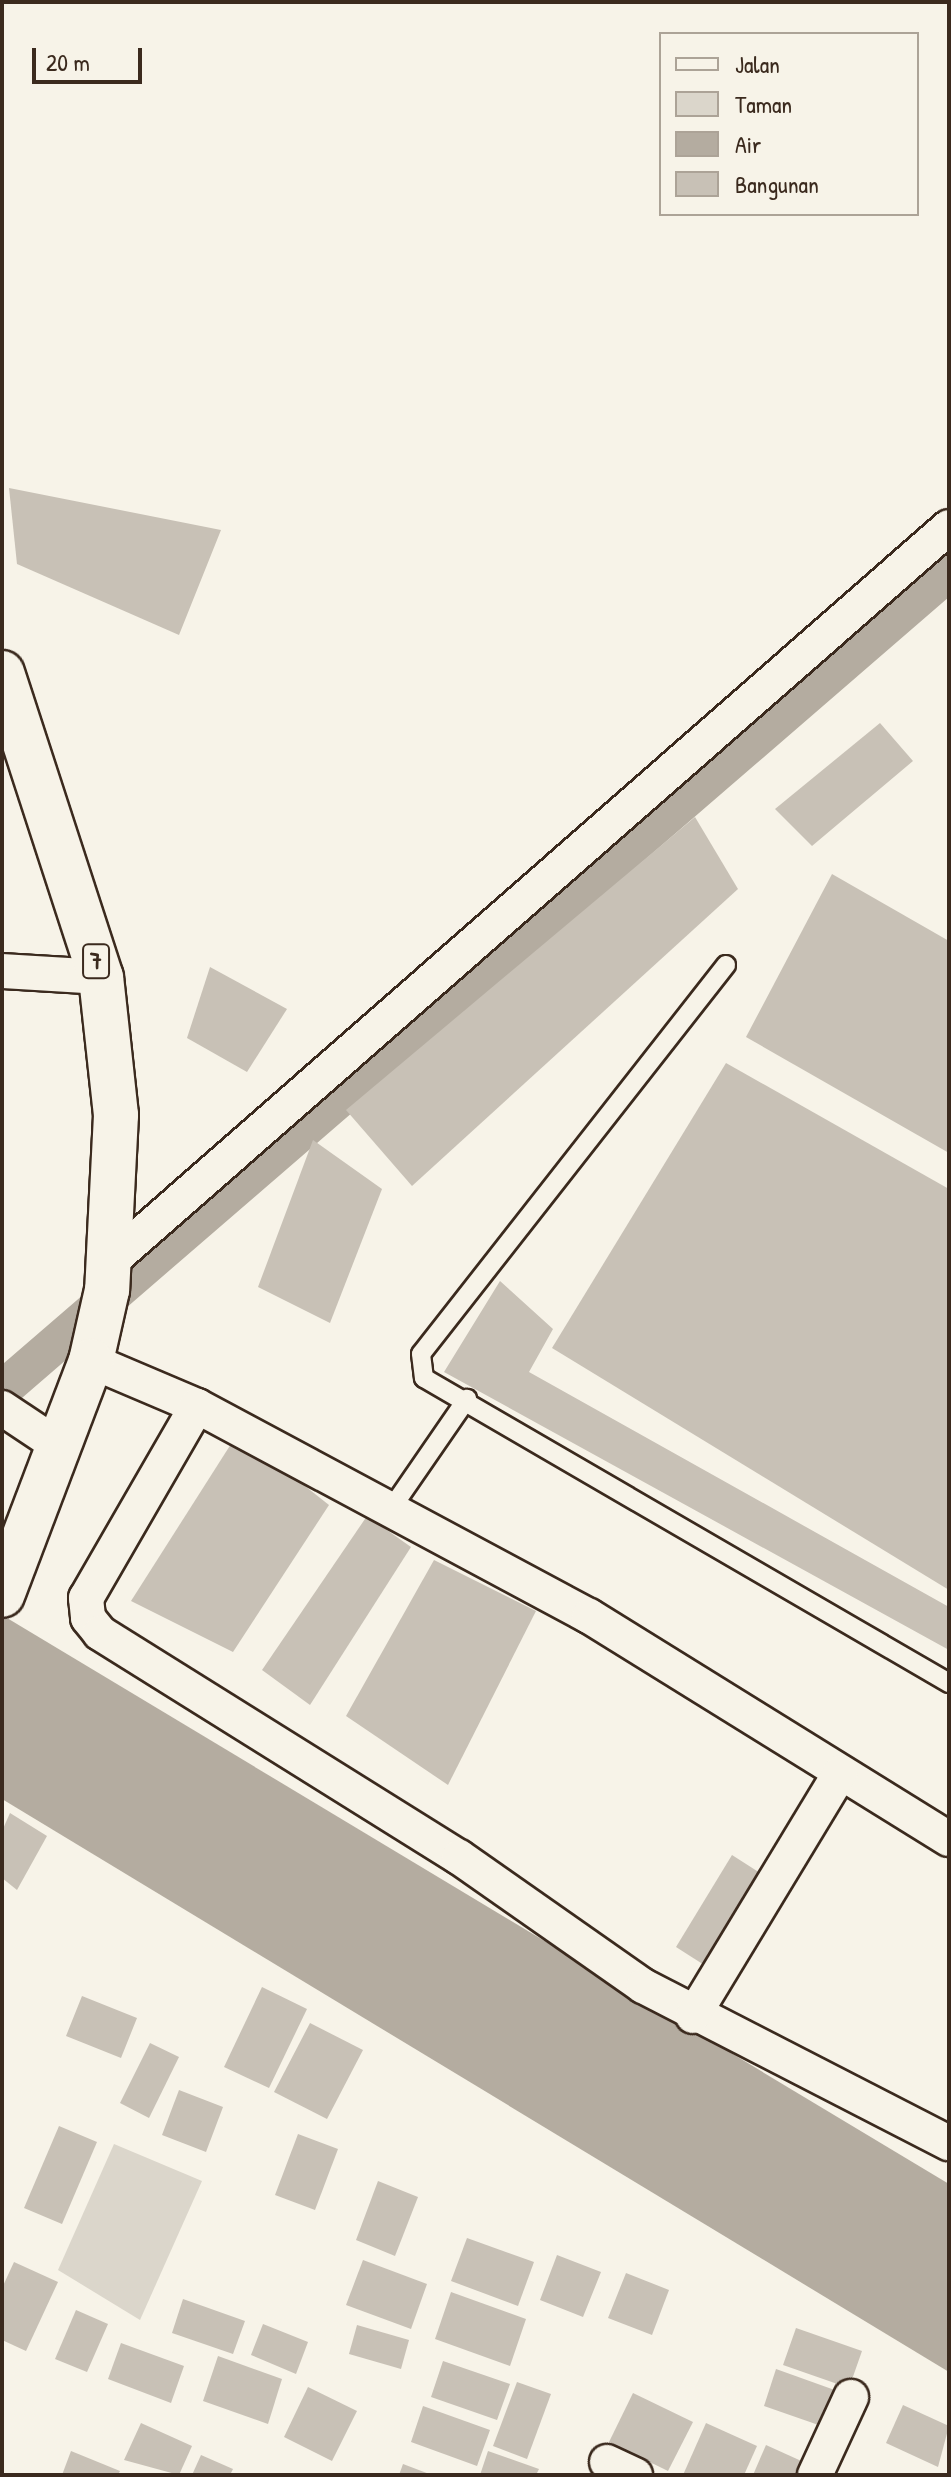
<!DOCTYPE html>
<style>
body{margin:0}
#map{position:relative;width:951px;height:2477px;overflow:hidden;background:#f7f3e8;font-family:"Patrick Hand",sans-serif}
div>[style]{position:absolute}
.green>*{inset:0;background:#dbd6cb}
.water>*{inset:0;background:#b4aca0}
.canal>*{height:38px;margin:-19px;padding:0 19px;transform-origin:19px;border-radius:19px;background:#b4aca0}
.building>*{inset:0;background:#c8c1b6}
.roads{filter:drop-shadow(2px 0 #3b2a1e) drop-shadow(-2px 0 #3b2a1e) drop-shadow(0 2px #3b2a1e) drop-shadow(0 -2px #3b2a1e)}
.lane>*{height:18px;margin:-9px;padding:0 9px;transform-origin:9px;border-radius:9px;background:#f7f3e8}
.street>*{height:34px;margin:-17px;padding:0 17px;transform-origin:17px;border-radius:17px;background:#f7f3e8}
.highway>*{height:44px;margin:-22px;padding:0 22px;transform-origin:22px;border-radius:22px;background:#f7f3e8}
span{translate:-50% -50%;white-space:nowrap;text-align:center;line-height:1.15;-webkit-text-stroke:7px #f7f3e8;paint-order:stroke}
.shield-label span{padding:2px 6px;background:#f7f3e8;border:2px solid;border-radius:6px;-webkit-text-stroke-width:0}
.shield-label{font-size:24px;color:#3b2a1e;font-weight:700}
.frame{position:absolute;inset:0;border:4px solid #3b2a1e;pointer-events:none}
.legend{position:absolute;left:659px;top:32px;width:260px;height:184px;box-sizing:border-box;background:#f7f3e8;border:2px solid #aca397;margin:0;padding:10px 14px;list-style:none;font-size:24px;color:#3b2a1e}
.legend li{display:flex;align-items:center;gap:16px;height:40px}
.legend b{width:40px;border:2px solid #aca397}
.scale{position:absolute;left:32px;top:48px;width:110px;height:36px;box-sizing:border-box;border:4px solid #3b2a1e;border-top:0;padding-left:10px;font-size:24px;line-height:28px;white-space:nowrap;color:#3b2a1e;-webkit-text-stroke:6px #f7f3e8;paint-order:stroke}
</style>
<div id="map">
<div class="green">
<div style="clip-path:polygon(114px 2144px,202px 2181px,140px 2320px,58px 2270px)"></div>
</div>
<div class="water">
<div style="clip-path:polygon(2px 1615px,949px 2184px,949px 2372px,2px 1799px)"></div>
</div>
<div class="canal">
<div style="left:2px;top:1390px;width:1251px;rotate:-40.82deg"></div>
</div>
<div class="building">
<div style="clip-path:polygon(9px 488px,221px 530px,179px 635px,17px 564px)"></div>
<div style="clip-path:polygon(880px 723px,913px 761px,812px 846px,775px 809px)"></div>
<div style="clip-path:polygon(695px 817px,738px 889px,412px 1186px,346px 1110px)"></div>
<div style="clip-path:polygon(832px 874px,949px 941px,949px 1153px,746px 1037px)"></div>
<div style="clip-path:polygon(210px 967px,287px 1009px,247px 1072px,187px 1038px)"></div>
<div style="clip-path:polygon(726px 1063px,949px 1189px,949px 1590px,552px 1348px)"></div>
<div style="clip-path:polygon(313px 1140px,382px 1189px,330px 1323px,258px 1287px)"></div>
<div style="clip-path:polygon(500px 1281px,553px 1329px,529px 1372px,949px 1607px,949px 1650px,444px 1372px)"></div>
<div style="clip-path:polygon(238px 1433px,329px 1505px,233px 1652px,131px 1601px)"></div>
<div style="clip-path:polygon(367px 1516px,411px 1547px,310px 1705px,262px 1670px)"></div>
<div style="clip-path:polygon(434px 1560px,536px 1611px,448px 1785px,346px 1716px)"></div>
<div style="clip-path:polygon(10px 1813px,47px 1836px,17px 1890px,2px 1878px,2px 1831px)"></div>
<div style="clip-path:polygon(732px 1855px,768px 1878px,712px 1970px,676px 1947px)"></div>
<div style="clip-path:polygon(262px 1987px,307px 2009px,269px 2088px,224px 2067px)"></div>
<div style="clip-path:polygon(82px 1996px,137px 2018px,121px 2058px,66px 2036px)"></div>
<div style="clip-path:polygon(310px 2023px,363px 2050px,327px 2119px,274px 2092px)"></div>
<div style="clip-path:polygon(150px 2043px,179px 2057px,149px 2118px,120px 2103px)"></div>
<div style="clip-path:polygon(179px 2090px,223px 2107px,206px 2152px,162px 2135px)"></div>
<div style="clip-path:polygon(59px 2126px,97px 2142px,62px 2224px,24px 2208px)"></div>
<div style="clip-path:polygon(298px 2134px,338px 2149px,315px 2210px,275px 2195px)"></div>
<div style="clip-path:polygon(378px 2181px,418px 2197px,395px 2256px,356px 2240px)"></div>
<div style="clip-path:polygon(467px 2238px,534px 2262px,518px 2306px,451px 2281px)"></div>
<div style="clip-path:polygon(557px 2255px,601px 2272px,583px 2317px,540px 2300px)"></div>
<div style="clip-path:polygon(363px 2260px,427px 2284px,411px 2329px,346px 2305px)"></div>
<div style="clip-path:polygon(14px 2262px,58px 2282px,26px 2351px,2px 2340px,2px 2288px)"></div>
<div style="clip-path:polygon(626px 2273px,669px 2290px,652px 2335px,608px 2318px)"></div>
<div style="clip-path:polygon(451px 2292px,526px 2319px,510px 2366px,435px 2339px)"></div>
<div style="clip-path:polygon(183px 2299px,245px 2321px,233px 2354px,172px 2333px)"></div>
<div style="clip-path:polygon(76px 2310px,108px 2324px,87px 2372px,55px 2359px)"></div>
<div style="clip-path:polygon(263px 2324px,308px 2342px,296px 2374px,251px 2355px)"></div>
<div style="clip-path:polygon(357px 2325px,409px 2340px,401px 2369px,349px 2354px)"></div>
<div style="clip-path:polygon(796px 2328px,862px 2351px,849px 2388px,783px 2365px)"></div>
<div style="clip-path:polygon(121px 2343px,184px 2366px,171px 2403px,108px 2379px)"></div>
<div style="clip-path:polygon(218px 2356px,282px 2379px,268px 2424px,203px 2401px)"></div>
<div style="clip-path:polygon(443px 2361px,510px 2384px,497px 2420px,431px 2397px)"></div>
<div style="clip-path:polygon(776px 2369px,843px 2393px,830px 2429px,764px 2406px)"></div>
<div style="clip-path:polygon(517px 2382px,551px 2394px,527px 2459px,493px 2446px)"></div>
<div style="clip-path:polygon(308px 2387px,357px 2411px,332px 2461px,284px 2437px)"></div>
<div style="clip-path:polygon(633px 2393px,693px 2422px,668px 2471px,609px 2442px)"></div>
<div style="clip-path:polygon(903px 2405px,949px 2426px,938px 2467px,886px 2443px)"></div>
<div style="clip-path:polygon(423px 2406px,490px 2430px,477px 2466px,411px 2442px)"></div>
<div style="clip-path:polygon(141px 2423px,192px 2446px,179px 2475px,124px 2460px)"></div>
<div style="clip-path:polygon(706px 2423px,757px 2446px,744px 2475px,683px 2475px)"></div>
<div style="clip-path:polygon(766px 2445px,808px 2464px,803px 2475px,753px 2475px)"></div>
<div style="clip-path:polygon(71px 2451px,120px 2471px,118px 2475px,62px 2475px)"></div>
<div style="clip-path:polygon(488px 2451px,539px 2469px,536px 2475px,480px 2475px)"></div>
<div style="clip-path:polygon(201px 2455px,233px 2469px,230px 2475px,192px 2475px)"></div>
<div style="clip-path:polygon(403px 2464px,432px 2475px,399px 2475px)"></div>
</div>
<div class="roads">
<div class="lane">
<div style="left:726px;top:965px;width:494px;rotate:128.1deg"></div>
<div style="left:421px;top:1354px;width:24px;rotate:83deg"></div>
<div style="left:424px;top:1378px;width:607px;rotate:30.15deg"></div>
<div style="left:391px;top:1509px;width:134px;rotate:-55.4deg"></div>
</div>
<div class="street">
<div style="left:2px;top:971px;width:99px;rotate:3.5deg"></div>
<div style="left:110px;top:1262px;width:1115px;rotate:-41.22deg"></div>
<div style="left:91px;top:1361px;width:115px;rotate:23deg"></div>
<div style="left:197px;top:1406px;width:445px;rotate:28.2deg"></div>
<div style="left:589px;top:1616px;width:423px;rotate:31.8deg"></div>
<div style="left:197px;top:1406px;width:222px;rotate:120deg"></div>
<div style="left:86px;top:1598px;width:20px;rotate:84deg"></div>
<div style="left:88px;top:1618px;width:19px;rotate:51deg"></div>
<div style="left:100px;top:1633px;width:423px;rotate:32deg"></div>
<div style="left:459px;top:1857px;width:225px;rotate:35deg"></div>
<div style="left:643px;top:1986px;width:344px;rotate:27.2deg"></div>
<div style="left:2px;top:1408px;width:72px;rotate:33.7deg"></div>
<div style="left:693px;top:2016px;width:284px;rotate:-58.8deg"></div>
<div style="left:607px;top:2462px;width:31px;rotate:25deg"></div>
<div style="left:815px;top:2475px;width:86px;rotate:-65.2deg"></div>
</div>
<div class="highway">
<div style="left:2px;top:673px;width:320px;rotate:72deg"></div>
<div style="left:101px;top:977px;width:139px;rotate:83.8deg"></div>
<div style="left:116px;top:1115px;width:175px;rotate:92.9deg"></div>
<div style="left:107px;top:1290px;width:73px;rotate:102.7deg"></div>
<div style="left:91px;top:1361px;width:250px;rotate:110.8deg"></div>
</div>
</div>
<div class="shield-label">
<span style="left:96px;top:961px">7</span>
</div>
<div class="frame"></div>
<ul class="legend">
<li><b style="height:10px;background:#f7f3e8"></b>Jalan</li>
<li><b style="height:22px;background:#dbd6cb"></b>Taman</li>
<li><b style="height:22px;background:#b4aca0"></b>Air</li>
<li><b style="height:22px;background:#c8c1b6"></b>Bangunan</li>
</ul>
<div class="scale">20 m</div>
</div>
